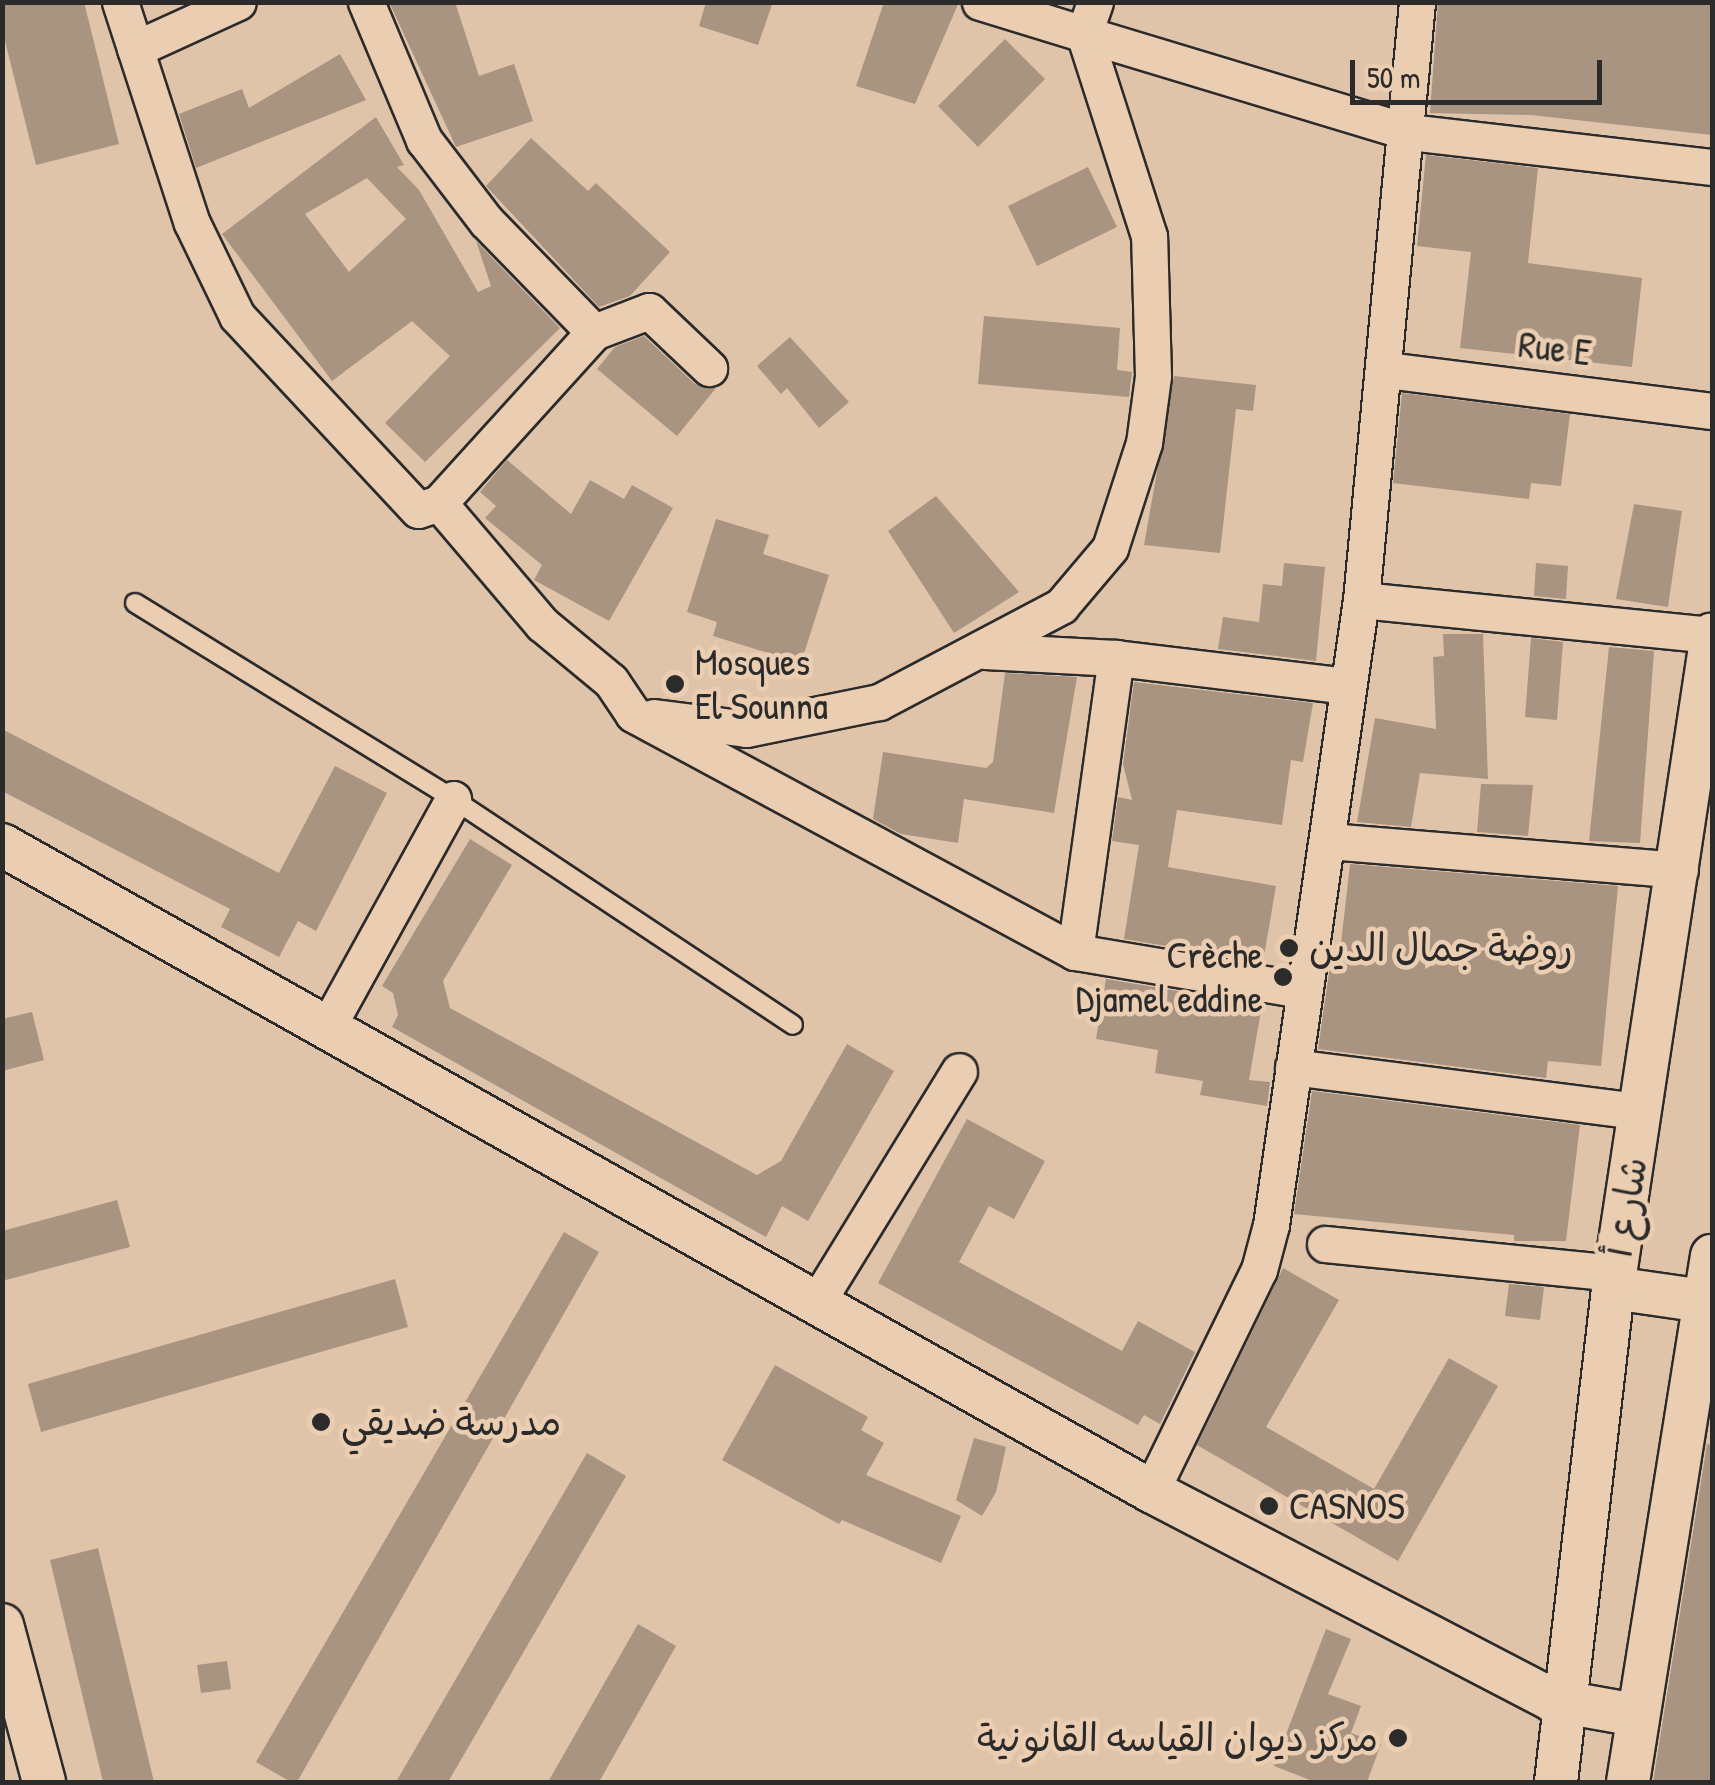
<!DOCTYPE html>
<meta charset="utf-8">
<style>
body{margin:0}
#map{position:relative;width:1715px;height:1785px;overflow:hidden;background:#e0c4a9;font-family:"Patrick Hand","Playpen Sans Arabic",sans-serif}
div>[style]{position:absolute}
.building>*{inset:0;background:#a89481}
.roads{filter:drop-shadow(2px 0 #2b2b2b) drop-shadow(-2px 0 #2b2b2b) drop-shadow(0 2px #2b2b2b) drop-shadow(0 -2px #2b2b2b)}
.service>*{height:18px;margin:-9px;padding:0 9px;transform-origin:9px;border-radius:9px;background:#ebceb1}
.minor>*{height:35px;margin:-17.5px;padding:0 17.5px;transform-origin:17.5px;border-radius:17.5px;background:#ebceb1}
.tertiary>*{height:42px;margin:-21px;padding:0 21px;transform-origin:21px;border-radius:21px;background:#ebceb1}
.dots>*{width:28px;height:28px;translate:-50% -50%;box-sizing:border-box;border:5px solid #ebceb1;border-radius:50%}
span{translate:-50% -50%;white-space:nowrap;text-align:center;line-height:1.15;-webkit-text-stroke:9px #ebceb1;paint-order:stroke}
.street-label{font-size:38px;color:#2b2b2b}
.poi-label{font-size:38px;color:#2b2b2b}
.left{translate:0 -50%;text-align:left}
.right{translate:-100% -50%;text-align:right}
.frame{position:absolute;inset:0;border:5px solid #2b2b2b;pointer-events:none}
.scale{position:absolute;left:1350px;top:60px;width:252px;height:45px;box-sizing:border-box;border:5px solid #2b2b2b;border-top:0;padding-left:12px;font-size:30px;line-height:35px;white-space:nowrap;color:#2b2b2b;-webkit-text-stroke:8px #ebceb1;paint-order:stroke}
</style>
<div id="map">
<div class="building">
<div style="clip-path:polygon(2px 2px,84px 2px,119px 144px,36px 165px,2px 29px)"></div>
<div style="clip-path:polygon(389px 2px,455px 2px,479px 76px,514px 64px,533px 121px,456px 147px)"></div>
<div style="clip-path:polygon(706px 2px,773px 2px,758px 45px,699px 26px)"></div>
<div style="clip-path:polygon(884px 2px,959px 2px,915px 104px,856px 86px)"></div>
<div style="clip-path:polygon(1438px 2px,1712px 2px,1712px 135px,1531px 115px,1430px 113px)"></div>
<div style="clip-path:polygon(1005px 39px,1045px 79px,978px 147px,938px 106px)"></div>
<div style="clip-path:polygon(340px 54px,366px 100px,196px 168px,179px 114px,242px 89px,249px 108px)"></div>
<div style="clip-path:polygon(evenodd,376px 117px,404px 165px,397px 167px,419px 190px,478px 292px,491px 286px,476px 241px,560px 328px,425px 462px,385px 423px,450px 356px,412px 321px,332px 381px,222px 234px,376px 117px,367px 178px,406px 219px,349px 272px,305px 214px,367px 178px)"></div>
<div style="clip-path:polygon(531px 138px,588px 191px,596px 183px,670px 252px,630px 296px,599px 307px,486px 186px)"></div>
<div style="clip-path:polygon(1426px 155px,1538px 168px,1528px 263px,1642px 278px,1632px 367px,1460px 348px,1471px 252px,1417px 246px)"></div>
<div style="clip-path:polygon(1088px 167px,1117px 227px,1037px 266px,1008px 206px)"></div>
<div style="clip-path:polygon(984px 316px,1120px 328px,1117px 370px,1132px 372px,1129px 397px,978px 384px)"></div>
<div style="clip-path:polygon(644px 336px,695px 384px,716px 388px,677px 436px,597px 369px,615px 347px)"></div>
<div style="clip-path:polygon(790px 337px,849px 402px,819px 428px,787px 388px,781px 394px,757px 366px)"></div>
<div style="clip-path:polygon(1174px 376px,1256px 385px,1253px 411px,1236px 409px,1220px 553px,1144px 545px)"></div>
<div style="clip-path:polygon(1402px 393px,1570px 414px,1561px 486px,1531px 483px,1529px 499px,1393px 483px)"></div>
<div style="clip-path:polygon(507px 460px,571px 514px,590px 480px,624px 499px,632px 485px,673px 508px,609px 621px,534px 580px,542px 565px,485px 518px,496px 506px,480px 492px)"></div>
<div style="clip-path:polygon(936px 496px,1019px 592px,954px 633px,888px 531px)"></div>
<div style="clip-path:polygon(1634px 504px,1682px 511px,1668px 607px,1616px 599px)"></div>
<div style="clip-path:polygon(716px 519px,769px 535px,763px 554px,829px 575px,801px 663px,713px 636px,717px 622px,687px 612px)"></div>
<div style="clip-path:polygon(1284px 563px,1325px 567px,1316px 661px,1218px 649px,1223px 617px,1259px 622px,1263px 584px,1282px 586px)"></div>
<div style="clip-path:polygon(1536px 563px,1568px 566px,1566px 599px,1534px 596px)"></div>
<div style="clip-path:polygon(1443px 634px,1483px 634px,1488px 779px,1420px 773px,1411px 827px,1357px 822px,1375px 718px,1436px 729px,1433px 657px,1444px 656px)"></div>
<div style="clip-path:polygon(1531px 638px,1563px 642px,1557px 720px,1525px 717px)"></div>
<div style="clip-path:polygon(1609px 647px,1654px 651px,1640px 843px,1589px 841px)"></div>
<div style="clip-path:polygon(1005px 673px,1077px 677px,1054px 813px,964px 799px,958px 843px,901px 834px,873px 819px,883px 752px,986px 768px,993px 762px)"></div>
<div style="clip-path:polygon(1134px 682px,1313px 703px,1303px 762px,1291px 760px,1282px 825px,1177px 810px,1168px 867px,1276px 886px,1263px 962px,1124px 939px,1139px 845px,1112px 841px,1118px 797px,1132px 800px,1123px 764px)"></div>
<div style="clip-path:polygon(2px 729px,279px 873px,335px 766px,387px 793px,316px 931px,298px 921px,279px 957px,221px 927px,230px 909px,2px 791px)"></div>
<div style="clip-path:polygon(1481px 784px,1533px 785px,1528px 836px,1477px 832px)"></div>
<div style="clip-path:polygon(470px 839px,512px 865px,443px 981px,450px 1008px,757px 1175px,781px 1161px,847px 1044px,894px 1071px,808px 1221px,782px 1206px,766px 1237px,392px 1027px,398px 1015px,393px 993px,382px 986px)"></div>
<div style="clip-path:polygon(1350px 864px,1618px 886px,1601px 1066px,1548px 1061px,1546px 1078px,1318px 1049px,1332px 952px,1340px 952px)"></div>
<div style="clip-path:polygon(1106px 979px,1262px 1005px,1249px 1080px,1270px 1082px,1267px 1106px,1200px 1095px,1203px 1081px,1155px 1073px,1158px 1050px,1096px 1039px)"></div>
<div style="clip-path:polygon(32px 1012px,44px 1060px,2px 1071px,2px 1019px)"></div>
<div style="clip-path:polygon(1312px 1091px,1580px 1125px,1566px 1241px,1514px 1241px,1514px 1235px,1294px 1214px)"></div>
<div style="clip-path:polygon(967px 1119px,1045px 1161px,1014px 1219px,989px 1206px,959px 1262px,1122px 1351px,1138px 1321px,1195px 1352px,1160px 1424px,1144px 1415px,1138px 1425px,878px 1283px)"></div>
<div style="clip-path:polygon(117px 1200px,130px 1247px,2px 1281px,2px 1231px)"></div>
<div style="clip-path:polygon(564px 1232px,599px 1252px,297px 1782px,291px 1782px,256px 1762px)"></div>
<div style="clip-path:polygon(1283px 1268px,1339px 1300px,1266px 1427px,1374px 1489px,1449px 1358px,1498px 1386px,1398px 1561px,1197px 1445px)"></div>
<div style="clip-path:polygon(395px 1279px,408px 1327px,41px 1432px,28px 1384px)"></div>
<div style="clip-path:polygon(1509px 1284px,1544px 1287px,1540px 1320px,1505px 1316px)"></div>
<div style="clip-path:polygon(775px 1365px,868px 1417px,861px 1430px,884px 1443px,866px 1475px,961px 1516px,941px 1563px,842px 1520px,839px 1524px,722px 1460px)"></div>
<div style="clip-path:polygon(974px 1438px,1006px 1447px,996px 1492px,982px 1516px,956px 1500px)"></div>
<div style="clip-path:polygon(1707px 1444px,1712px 1445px,1712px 1782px,1653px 1782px)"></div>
<div style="clip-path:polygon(587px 1453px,626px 1476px,448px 1782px,396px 1782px)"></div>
<div style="clip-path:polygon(98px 1548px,154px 1782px,103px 1782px,50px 1560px)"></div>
<div style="clip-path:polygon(638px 1624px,676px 1646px,599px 1782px,548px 1782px)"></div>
<div style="clip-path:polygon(1326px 1629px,1351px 1639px,1328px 1694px,1361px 1706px,1351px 1733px,1381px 1744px,1367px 1782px,1315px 1782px,1274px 1766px)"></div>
<div style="clip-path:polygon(227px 1661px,231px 1689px,201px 1693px,197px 1665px)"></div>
</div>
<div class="roads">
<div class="service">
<div style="left:135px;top:603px;width:374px;rotate:31.6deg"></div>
<div style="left:453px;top:799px;width:408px;rotate:33.6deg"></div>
</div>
<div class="minor">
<div style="left:120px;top:2px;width:232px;rotate:72deg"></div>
<div style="left:192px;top:223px;width:103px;rotate:64.2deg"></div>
<div style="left:237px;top:316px;width:265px;rotate:47deg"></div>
<div style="left:418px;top:510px;width:22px;rotate:-18deg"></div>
<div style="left:439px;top:503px;width:159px;rotate:49.6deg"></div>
<div style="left:542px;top:624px;width:89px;rotate:39.6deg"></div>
<div style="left:611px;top:681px;width:40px;rotate:56deg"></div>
<div style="left:633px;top:714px;width:502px;rotate:28.3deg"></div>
<div style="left:1075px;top:952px;width:229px;rotate:9.5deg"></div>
<div style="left:366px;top:2px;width:150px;rotate:67.2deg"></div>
<div style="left:424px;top:140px;width:102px;rotate:52.6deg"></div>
<div style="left:486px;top:221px;width:155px;rotate:45.8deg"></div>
<div style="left:594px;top:332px;width:231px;rotate:132.2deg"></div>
<div style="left:1095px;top:2px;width:34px;rotate:109deg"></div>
<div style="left:1084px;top:34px;width:338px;rotate:16.8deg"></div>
<div style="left:1408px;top:132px;width:306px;rotate:6.6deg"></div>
<div style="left:135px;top:49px;width:113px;rotate:-24.5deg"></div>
<div style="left:594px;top:332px;width:59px;rotate:-20.9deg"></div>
<div style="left:649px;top:311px;width:83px;rotate:43.5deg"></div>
<div style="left:1387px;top:370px;width:328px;rotate:7.2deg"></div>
<div style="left:1361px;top:600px;width:353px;rotate:5.7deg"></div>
<div style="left:985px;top:651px;width:131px;rotate:3.1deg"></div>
<div style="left:1116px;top:658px;width:234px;rotate:6.9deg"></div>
<div style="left:654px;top:717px;width:93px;rotate:7.4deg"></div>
<div style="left:746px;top:729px;width:136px;rotate:-11.5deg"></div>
<div style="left:879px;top:702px;width:206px;rotate:-27.8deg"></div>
<div style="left:1061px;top:606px;width:76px;rotate:-49.8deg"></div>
<div style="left:1110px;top:548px;width:110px;rotate:-72.1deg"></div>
<div style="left:1144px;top:443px;width:68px;rotate:-82.3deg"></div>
<div style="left:1153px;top:376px;width:140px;rotate:-91.6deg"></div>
<div style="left:1149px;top:236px;width:212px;rotate:-107.8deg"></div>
<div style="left:1084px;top:34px;width:109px;rotate:-162.9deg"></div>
<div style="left:1328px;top:841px;width:353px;rotate:4.7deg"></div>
<div style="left:1075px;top:952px;width:297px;rotate:-82.1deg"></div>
<div style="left:329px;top:1024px;width:257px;rotate:-61.1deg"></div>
<div style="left:1293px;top:1067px;width:352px;rotate:7.3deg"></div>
<div style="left:1325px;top:1244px;width:292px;rotate:5.7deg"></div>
<div style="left:817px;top:1302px;width:271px;rotate:-58.4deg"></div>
<div style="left:1151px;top:1491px;width:246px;rotate:-64deg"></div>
<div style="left:1259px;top:1270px;width:47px;rotate:-75.1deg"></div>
<div style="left:1271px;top:1225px;width:631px;rotate:-81.81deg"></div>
<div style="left:1361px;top:600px;width:601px;rotate:-84.65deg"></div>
</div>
<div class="tertiary">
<div style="left:2px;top:845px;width:1318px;rotate:29.35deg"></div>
<div style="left:1151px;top:1491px;width:452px;rotate:27.5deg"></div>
<div style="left:1552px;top:1700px;width:85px;rotate:10.1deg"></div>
<div style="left:1613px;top:1288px;width:91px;rotate:8.2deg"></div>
<div style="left:2px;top:1625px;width:163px;rotate:75deg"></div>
<div style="left:1556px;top:1782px;width:497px;rotate:-83.4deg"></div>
<div style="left:1613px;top:1288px;width:661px;rotate:-81.39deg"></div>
<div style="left:1628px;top:1782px;width:533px;rotate:-80.93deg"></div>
</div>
</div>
<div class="dots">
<div style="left:675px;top:684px;background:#2b2b2b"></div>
<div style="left:1289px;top:948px;background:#2b2b2b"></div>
<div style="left:1283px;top:977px;background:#2b2b2b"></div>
<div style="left:321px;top:1422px;background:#2b2b2b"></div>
<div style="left:1269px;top:1506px;background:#2b2b2b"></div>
<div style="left:1398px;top:1738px;background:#2b2b2b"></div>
</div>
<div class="street-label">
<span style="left:1555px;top:348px;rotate:7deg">Rue E</span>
<span style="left:1626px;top:1207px;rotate:-81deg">شارع أ</span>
</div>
<div class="poi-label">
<span class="left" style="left:695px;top:684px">Mosques<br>El Sounna</span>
<span class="left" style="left:1309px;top:948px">روضة جمال الدين</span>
<span class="right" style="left:1263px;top:977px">Crèche<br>Djamel eddine</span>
<span class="left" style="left:341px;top:1422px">مدرسة ضديقي</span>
<span class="left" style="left:1289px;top:1506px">CASNOS</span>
<span class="right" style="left:1378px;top:1738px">مركز ديوان القياسه القانونية</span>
</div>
<div class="frame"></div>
<div class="scale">50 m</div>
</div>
